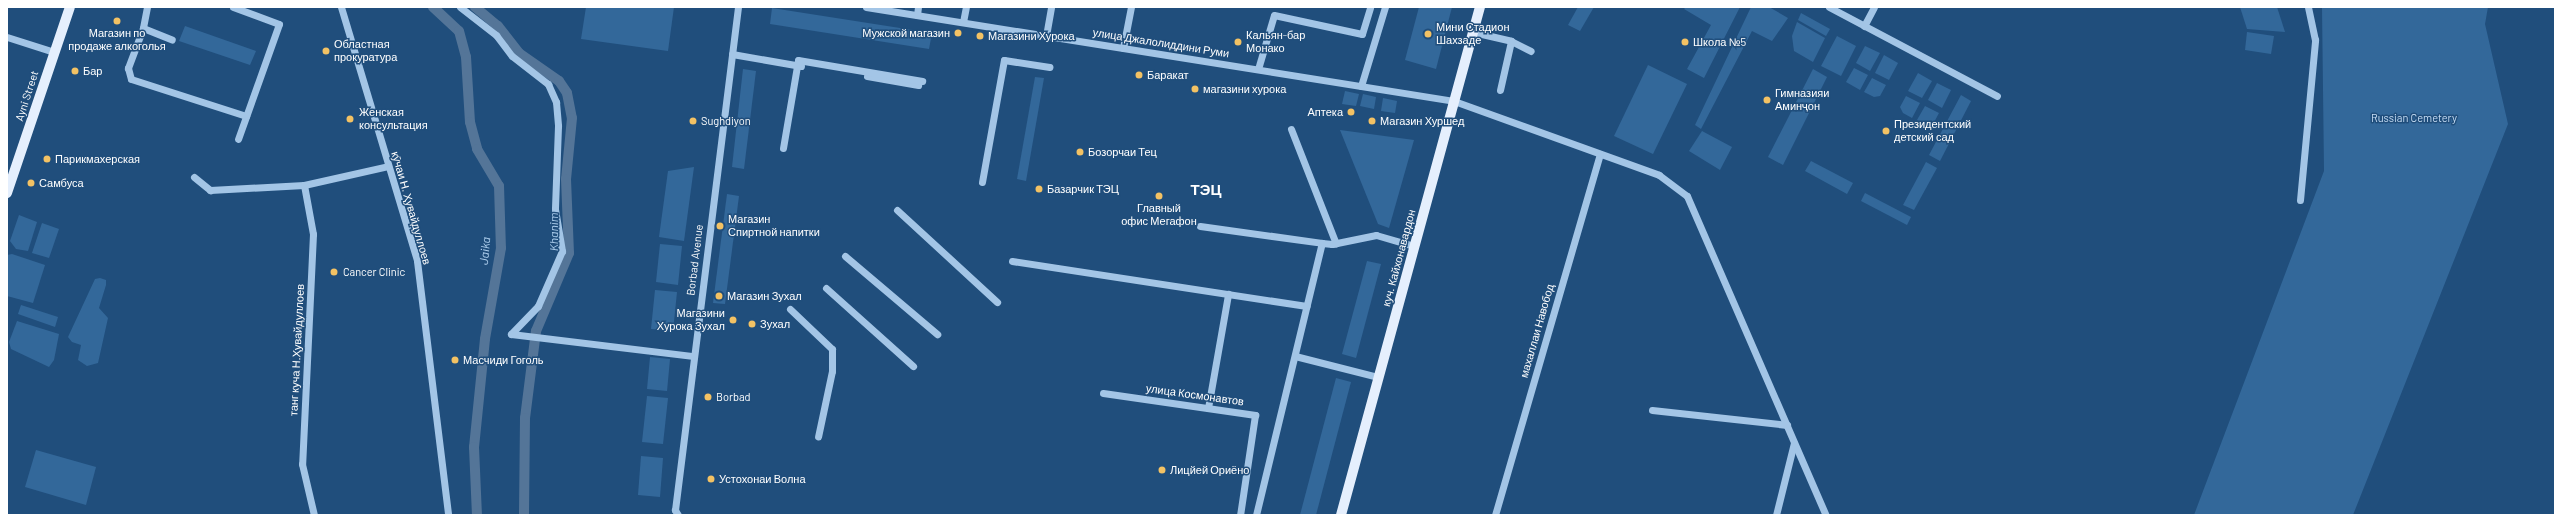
<!DOCTYPE html>
<meta charset="utf-8">
<style>
body{margin:0}
#map{position:relative;width:2562px;height:522px;overflow:hidden;background:#204e7c;font-family:Barlow,sans-serif}
div>[style]{position:absolute}
.green>*{inset:0;background:#33689a}
.canal>*{height:10px;margin:-5px;padding:0 5px;transform-origin:5px;border-radius:5px;background:#547598}
.minor>*{height:7px;margin:-3.5px;padding:0 3.5px;transform-origin:3.5px;border-radius:3.5px;background:#a3c5e6}
.major>*{height:10px;margin:-5px;padding:0 5px;transform-origin:5px;border-radius:5px;background:#e5effd}
.dots>*{width:11px;height:11px;translate:-50% -50%;box-sizing:border-box;border:2px solid #204e7c;border-radius:50%}
span{translate:-50% -50%;white-space:nowrap;text-align:center;line-height:1.15;-webkit-text-stroke:3px #204e7c;paint-order:stroke}
.poi-label{font-size:11px;color:#fff}
.left{translate:0 -50%;text-align:left}
.right{translate:-100% -50%;text-align:right}
.street-label{font-size:11px;color:#fff}
.park-label{font-size:11px;color:#c7def5}
.water-label{font-size:12px;color:#aecfee;font-style:italic}
.district-label{font-size:15px;color:#fff;font-weight:700}
.frame{position:absolute;inset:0;border:8px solid #fff;pointer-events:none}
</style>
<div id="map">
<div class="green">
<div style="clip-path:polygon(586px 7px,674px 7px,668px 51px,581px 39px)"></div>
<div style="clip-path:polygon(1419px 7px,1452px 7px,1436px 69px,1405px 60px)"></div>
<div style="clip-path:polygon(1578px 7px,1594px 7px,1580px 31px,1568px 25px)"></div>
<div style="clip-path:polygon(1686px 7px,1740px 7px,1704px 78px,1687px 69px,1711px 25px,1684px 9px)"></div>
<div style="clip-path:polygon(1751px 7px,1769px 7px,1788px 18px,1772px 41px,1752px 31px,1701px 129px,1695px 125px)"></div>
<div style="clip-path:polygon(2240px 7px,2277px 7px,2285px 32px,2247px 29px)"></div>
<div style="clip-path:polygon(2322px 7px,2488px 7px,2485px 24px,2508px 124px,2353px 515px,2194px 515px,2324px 171px)"></div>
<div style="clip-path:polygon(772px 8px,932px 33px,929px 49px,770px 24px)"></div>
<div style="clip-path:polygon(1801px 13px,1830px 29px,1826px 36px,1798px 20px)"></div>
<div style="clip-path:polygon(1797px 22px,1825px 38px,1813px 62px,1794px 51px,1792px 36px)"></div>
<div style="clip-path:polygon(185px 26px,256px 51px,250px 65px,179px 41px)"></div>
<div style="clip-path:polygon(2247px 32px,2274px 36px,2271px 54px,2245px 50px)"></div>
<div style="clip-path:polygon(1837px 36px,1856px 46px,1841px 76px,1821px 66px)"></div>
<div style="clip-path:polygon(1865px 46px,1880px 53px,1870px 71px,1856px 63px)"></div>
<div style="clip-path:polygon(1884px 55px,1898px 63px,1889px 80px,1875px 73px)"></div>
<div style="clip-path:polygon(1648px 65px,1687px 84px,1653px 154px,1614px 136px)"></div>
<div style="clip-path:polygon(1854px 68px,1868px 75px,1860px 90px,1846px 82px)"></div>
<div style="clip-path:polygon(743px 69px,756px 71px,744px 169px,732px 167px)"></div>
<div style="clip-path:polygon(1813px 69px,1827px 77px,1783px 165px,1768px 157px)"></div>
<div style="clip-path:polygon(1918px 73px,1932px 81px,1922px 98px,1908px 91px)"></div>
<div style="clip-path:polygon(1035px 77px,1044px 78px,1026px 181px,1017px 179px)"></div>
<div style="clip-path:polygon(1872px 78px,1886px 85px,1880px 96px,1874px 97px,1864px 92px)"></div>
<div style="clip-path:polygon(1937px 83px,1951px 90px,1942px 108px,1928px 100px)"></div>
<div style="clip-path:polygon(1345px 91px,1359px 94px,1356px 106px,1342px 104px)"></div>
<div style="clip-path:polygon(1363px 94px,1376px 97px,1374px 109px,1360px 106px)"></div>
<div style="clip-path:polygon(1961px 95px,1971px 101px,1940px 161px,1929px 155px)"></div>
<div style="clip-path:polygon(1906px 96px,1920px 103px,1912px 118px,1903px 113px,1900px 107px)"></div>
<div style="clip-path:polygon(1383px 98px,1397px 101px,1395px 113px,1381px 111px)"></div>
<div style="clip-path:polygon(1925px 106px,1939px 113px,1931px 128px,1917px 120px)"></div>
<div style="clip-path:polygon(1340px 130px,1414px 140px,1389px 228px,1378px 224px)"></div>
<div style="clip-path:polygon(1702px 131px,1732px 147px,1720px 170px,1689px 151px)"></div>
<div style="clip-path:polygon(1811px 161px,1853px 183px,1847px 194px,1805px 171px)"></div>
<div style="clip-path:polygon(1926px 162px,1937px 168px,1914px 210px,1903px 205px)"></div>
<div style="clip-path:polygon(694px 167px,684px 241px,659px 237px,668px 171px)"></div>
<div style="clip-path:polygon(1865px 193px,1911px 217px,1907px 225px,1861px 201px)"></div>
<div style="clip-path:polygon(727px 194px,739px 196px,725px 304px,713px 303px)"></div>
<div style="clip-path:polygon(19px 215px,37px 222px,28px 251px,16px 249px,10px 241px)"></div>
<div style="clip-path:polygon(42px 223px,59px 229px,49px 258px,32px 253px)"></div>
<div style="clip-path:polygon(660px 244px,682px 246px,678px 285px,656px 282px)"></div>
<div style="clip-path:polygon(12px 254px,45px 265px,33px 303px,7px 296px,7px 255px)"></div>
<div style="clip-path:polygon(1367px 261px,1381px 264px,1356px 358px,1342px 354px)"></div>
<div style="clip-path:polygon(100px 278px,106px 280px,106px 285px,99px 308px,108px 318px,98px 363px,87px 366px,78px 360px,81px 345px,72px 342px,68px 337px,95px 279px)"></div>
<div style="clip-path:polygon(655px 290px,677px 292px,673px 331px,651px 329px)"></div>
<div style="clip-path:polygon(21px 305px,58px 317px,55px 327px,18px 314px)"></div>
<div style="clip-path:polygon(17px 321px,59px 334px,54px 360px,49px 367px,11px 349px,9px 342px)"></div>
<div style="clip-path:polygon(650px 357px,670px 359px,667px 391px,647px 389px)"></div>
<div style="clip-path:polygon(1336px 378px,1351px 382px,1316px 515px,1300px 515px)"></div>
<div style="clip-path:polygon(647px 396px,668px 398px,663px 444px,642px 442px)"></div>
<div style="clip-path:polygon(36px 450px,96px 467px,86px 505px,25px 487px)"></div>
<div style="clip-path:polygon(641px 456px,663px 458px,660px 497px,638px 495px)"></div>
</div>
<div class="canal">
<div style="left:433px;top:7px;width:35px;rotate:43deg"></div>
<div style="left:459px;top:31px;width:27px;rotate:75deg"></div>
<div style="left:466px;top:57px;width:65px;rotate:86.5deg"></div>
<div style="left:470px;top:122px;width:28px;rotate:75deg"></div>
<div style="left:477px;top:149px;width:43px;rotate:59.3deg"></div>
<div style="left:499px;top:186px;width:62px;rotate:88.2deg"></div>
<div style="left:501px;top:248px;width:92px;rotate:100deg"></div>
<div style="left:485px;top:339px;width:109px;rotate:95.8deg"></div>
<div style="left:474px;top:447px;width:68px;rotate:87.5deg"></div>
<div style="left:475px;top:7px;width:30px;rotate:40deg"></div>
<div style="left:498px;top:26px;width:34px;rotate:52deg"></div>
<div style="left:519px;top:53px;width:49px;rotate:35deg"></div>
<div style="left:559px;top:81px;width:14px;rotate:56deg"></div>
<div style="left:567px;top:93px;width:25px;rotate:79deg"></div>
<div style="left:572px;top:118px;width:61px;rotate:95.6deg"></div>
<div style="left:566px;top:179px;width:74px;rotate:87.7deg"></div>
<div style="left:569px;top:253px;width:85px;rotate:112.9deg"></div>
<div style="left:536px;top:331px;width:88px;rotate:97.2deg"></div>
<div style="left:525px;top:418px;width:97px;rotate:90.6deg"></div>
</div>
<div class="minor">
<div style="left:147px;top:7px;width:21px;rotate:101deg"></div>
<div style="left:143px;top:28px;width:31px;rotate:22deg"></div>
<div style="left:233px;top:7px;width:49px;rotate:20.3deg"></div>
<div style="left:279px;top:24px;width:122px;rotate:109.6deg"></div>
<div style="left:341px;top:7px;width:265px;rotate:73.3deg"></div>
<div style="left:417px;top:261px;width:256px;rotate:83deg"></div>
<div style="left:460px;top:7px;width:46px;rotate:37.9deg"></div>
<div style="left:496px;top:35px;width:26px;rotate:53deg"></div>
<div style="left:512px;top:56px;width:46px;rotate:37.9deg"></div>
<div style="left:548px;top:84px;width:20px;rotate:66deg"></div>
<div style="left:556px;top:102px;width:24px;rotate:85deg"></div>
<div style="left:558px;top:126px;width:83px;rotate:92.1deg"></div>
<div style="left:555px;top:209px;width:43px;rotate:80.5deg"></div>
<div style="left:562px;top:251px;width:60px;rotate:113.6deg"></div>
<div style="left:538px;top:306px;width:39px;rotate:134deg"></div>
<div style="left:511px;top:334px;width:184px;rotate:6.9deg"></div>
<div style="left:866px;top:7px;width:595px;rotate:9.08deg"></div>
<div style="left:1454px;top:101px;width:218px;rotate:19.8deg"></div>
<div style="left:1659px;top:175px;width:35px;rotate:37deg"></div>
<div style="left:1687px;top:196px;width:348px;rotate:66.5deg"></div>
<div style="left:1829px;top:7px;width:190px;rotate:27.9deg"></div>
<div style="left:917px;top:15px;width:8px;rotate:-83deg"></div>
<div style="left:963px;top:22px;width:15px;rotate:-79deg"></div>
<div style="left:1864px;top:26px;width:21px;rotate:-62deg"></div>
<div style="left:143px;top:28px;width:43px;rotate:110.6deg"></div>
<div style="left:128px;top:68px;width:11px;rotate:75deg"></div>
<div style="left:131px;top:79px;width:121px;rotate:17.8deg"></div>
<div style="left:1473px;top:32px;width:39px;rotate:13deg"></div>
<div style="left:1511px;top:41px;width:22px;rotate:27deg"></div>
<div style="left:1046px;top:36px;width:29px;rotate:-80deg"></div>
<div style="left:7px;top:37px;width:49px;rotate:17.7deg"></div>
<div style="left:1123px;top:48px;width:42px;rotate:-79deg"></div>
<div style="left:732px;top:54px;width:70px;rotate:9.9deg"></div>
<div style="left:1258px;top:69px;width:56px;rotate:-73.5deg"></div>
<div style="left:1274px;top:15px;width:90px;rotate:12.2deg"></div>
<div style="left:1362px;top:34px;width:28px;rotate:-73deg"></div>
<div style="left:867px;top:76px;width:52px;rotate:10deg"></div>
<div style="left:1361px;top:86px;width:83px;rotate:-73.1deg"></div>
<div style="left:1500px;top:90px;width:50px;rotate:-77.3deg"></div>
<div style="left:1291px;top:129px;width:123px;rotate:68.6deg"></div>
<div style="left:783px;top:148px;width:89px;rotate:-80.3deg"></div>
<div style="left:798px;top:60px;width:126px;rotate:9.6deg"></div>
<div style="left:194px;top:177px;width:21px;rotate:39deg"></div>
<div style="left:210px;top:190px;width:94px;rotate:-3deg"></div>
<div style="left:304px;top:185px;width:86px;rotate:-12.7deg"></div>
<div style="left:982px;top:182px;width:124px;rotate:-79.8deg"></div>
<div style="left:1004px;top:60px;width:46px;rotate:8.8deg"></div>
<div style="left:304px;top:185px;width:50px;rotate:79.6deg"></div>
<div style="left:313px;top:234px;width:230px;rotate:92.7deg"></div>
<div style="left:302px;top:464px;width:52px;rotate:76.8deg"></div>
<div style="left:2300px;top:200px;width:161px;rotate:-84.6deg"></div>
<div style="left:2315px;top:40px;width:34px;rotate:-102deg"></div>
<div style="left:897px;top:210px;width:136px;rotate:42.6deg"></div>
<div style="left:1200px;top:226px;width:123px;rotate:7.9deg"></div>
<div style="left:845px;top:256px;width:121px;rotate:40.3deg"></div>
<div style="left:1012px;top:261px;width:298px;rotate:8.7deg"></div>
<div style="left:826px;top:288px;width:117px;rotate:41.9deg"></div>
<div style="left:790px;top:309px;width:58px;rotate:43.6deg"></div>
<div style="left:832px;top:349px;width:22px;rotate:90deg"></div>
<div style="left:832px;top:371px;width:67px;rotate:102deg"></div>
<div style="left:1295px;top:356px;width:86px;rotate:14.2deg"></div>
<div style="left:1103px;top:393px;width:154px;rotate:8.2deg"></div>
<div style="left:1255px;top:415px;width:101px;rotate:98.5deg"></div>
<div style="left:1208px;top:408px;width:116px;rotate:-80deg"></div>
<div style="left:1652px;top:410px;width:136px;rotate:6.3deg"></div>
<div style="left:678px;top:515px;width:6px;rotate:-121deg"></div>
<div style="left:675px;top:510px;width:507px;rotate:-82.86deg"></div>
<div style="left:1256px;top:515px;width:280px;rotate:-76.4deg"></div>
<div style="left:1322px;top:243px;width:10px;rotate:6deg"></div>
<div style="left:1332px;top:244px;width:45px;rotate:-11.6deg"></div>
<div style="left:1376px;top:235px;width:40px;rotate:16deg"></div>
<div style="left:1495px;top:515px;width:376px;rotate:-73.8deg"></div>
<div style="left:1776px;top:515px;width:74px;rotate:-76deg"></div>
</div>
<div class="major">
<div style="left:7px;top:193px;width:196px;rotate:-71.3deg"></div>
<div style="left:1341px;top:515px;width:527px;rotate:-74.7deg"></div>
</div>
<div class="dots">
<div style="left:117px;top:21px;background:#f3c264"></div>
<div style="left:958px;top:33px;background:#f3c264"></div>
<div style="left:1428px;top:34px;background:#f3c264"></div>
<div style="left:980px;top:36px;background:#f3c264"></div>
<div style="left:1238px;top:42px;background:#f3c264"></div>
<div style="left:1685px;top:42px;background:#f3c264"></div>
<div style="left:326px;top:51px;background:#f3c264"></div>
<div style="left:75px;top:71px;background:#f3c264"></div>
<div style="left:1139px;top:75px;background:#f3c264"></div>
<div style="left:1195px;top:89px;background:#f3c264"></div>
<div style="left:1767px;top:100px;background:#f3c264"></div>
<div style="left:1351px;top:112px;background:#f3c264"></div>
<div style="left:350px;top:119px;background:#f3c264"></div>
<div style="left:693px;top:121px;background:#f3c264"></div>
<div style="left:1372px;top:121px;background:#f3c264"></div>
<div style="left:1886px;top:131px;background:#f3c264"></div>
<div style="left:1080px;top:152px;background:#f3c264"></div>
<div style="left:47px;top:159px;background:#f3c264"></div>
<div style="left:31px;top:183px;background:#f3c264"></div>
<div style="left:1039px;top:189px;background:#f3c264"></div>
<div style="left:1159px;top:196px;background:#f3c264"></div>
<div style="left:720px;top:226px;background:#f3c264"></div>
<div style="left:334px;top:272px;background:#f3c264"></div>
<div style="left:719px;top:296px;background:#f3c264"></div>
<div style="left:733px;top:320px;background:#f3c264"></div>
<div style="left:752px;top:324px;background:#f3c264"></div>
<div style="left:455px;top:360px;background:#f3c264"></div>
<div style="left:708px;top:397px;background:#f3c264"></div>
<div style="left:1162px;top:470px;background:#f3c264"></div>
<div style="left:711px;top:479px;background:#f3c264"></div>
</div>
<div class="poi-label">
<span class="left" style="left:1436px;top:34px">Мини Стадион<br>Шахзаде</span>
<span class="right" style="left:950px;top:33px">Мужской магазин</span>
<span style="left:117px;top:40px">Магазин по<br>продаже алкоголья</span>
<span class="left" style="left:988px;top:36px">Магазини Хурока</span>
<span class="left" style="left:1246px;top:42px">Кальян-бар<br>Монако</span>
<span class="left" style="left:1693px;top:42px">Школа №5</span>
<span class="left" style="left:334px;top:51px">Областная<br>прокуратура</span>
<span class="left" style="left:83px;top:71px">Бар</span>
<span class="left" style="left:1147px;top:75px">Баракат</span>
<span class="left" style="left:1203px;top:89px">магазини хурока</span>
<span class="left" style="left:1775px;top:100px">Гимназияи<br>Аминҷон</span>
<span class="right" style="left:1343px;top:112px">Аптека</span>
<span class="left" style="left:359px;top:119px">Женская<br>консультация</span>
<span class="left" style="left:701px;top:121px">Sughdiyon</span>
<span class="left" style="left:1380px;top:121px">Магазин Хуршед</span>
<span class="left" style="left:1894px;top:131px">Президентский<br>детский сад</span>
<span class="left" style="left:1088px;top:152px">Бозорчаи Тец</span>
<span class="left" style="left:55px;top:159px">Парикмахерская</span>
<span class="left" style="left:39px;top:183px">Самбуса</span>
<span class="left" style="left:1047px;top:189px">Базарчик ТЭЦ</span>
<span style="left:1159px;top:215px">Главный<br>офис Мегафон</span>
<span class="left" style="left:728px;top:226px">Магазин<br>Спиртной напитки</span>
<span class="left" style="left:343px;top:272px">Cancer Clinic</span>
<span class="left" style="left:727px;top:296px">Магазин Зухал</span>
<span class="right" style="left:725px;top:320px">Магазини<br>Хурока Зухал</span>
<span class="left" style="left:760px;top:324px">Зухал</span>
<span class="left" style="left:463px;top:360px">Масчиди Гоголь</span>
<span class="left" style="left:716px;top:397px">Borbad</span>
<span class="left" style="left:1170px;top:470px">Лицйей Ориёно</span>
<span class="left" style="left:719px;top:479px">Устохонаи Волна</span>
</div>
<div class="street-label">
<span style="left:1161px;top:43px;rotate:9deg">улица Джалолиддини Руми</span>
<span style="left:27px;top:96px;rotate:-72deg">Ayni Street</span>
<span style="left:411px;top:208px;rotate:74deg">кӯчаи Н. Ҳувайдуллоев</span>
<span style="left:1399px;top:258px;rotate:-75deg">куч. Кайхонавардон</span>
<span style="left:695px;top:260px;rotate:-83deg">Borbad Avenue</span>
<span style="left:1537px;top:331px;rotate:-74deg">махаллаи Навобод</span>
<span style="left:297px;top:350px;rotate:-87deg">танг куча Н.Ҳувайдуллоев</span>
<span style="left:1195px;top:395px;rotate:8deg">улица Космонавтов</span>
</div>
<div class="park-label">
<span style="left:2414px;top:118px">Russian Cemetery</span>
</div>
<div class="water-label">
<span style="left:554px;top:232px;rotate:-90deg">Khanim</span>
<span style="left:485px;top:251px;rotate:-85deg">Jaika</span>
</div>
<div class="district-label">
<span style="left:1206px;top:190px">ТЭЦ</span>
</div>
<div class="frame"></div>
</div>
